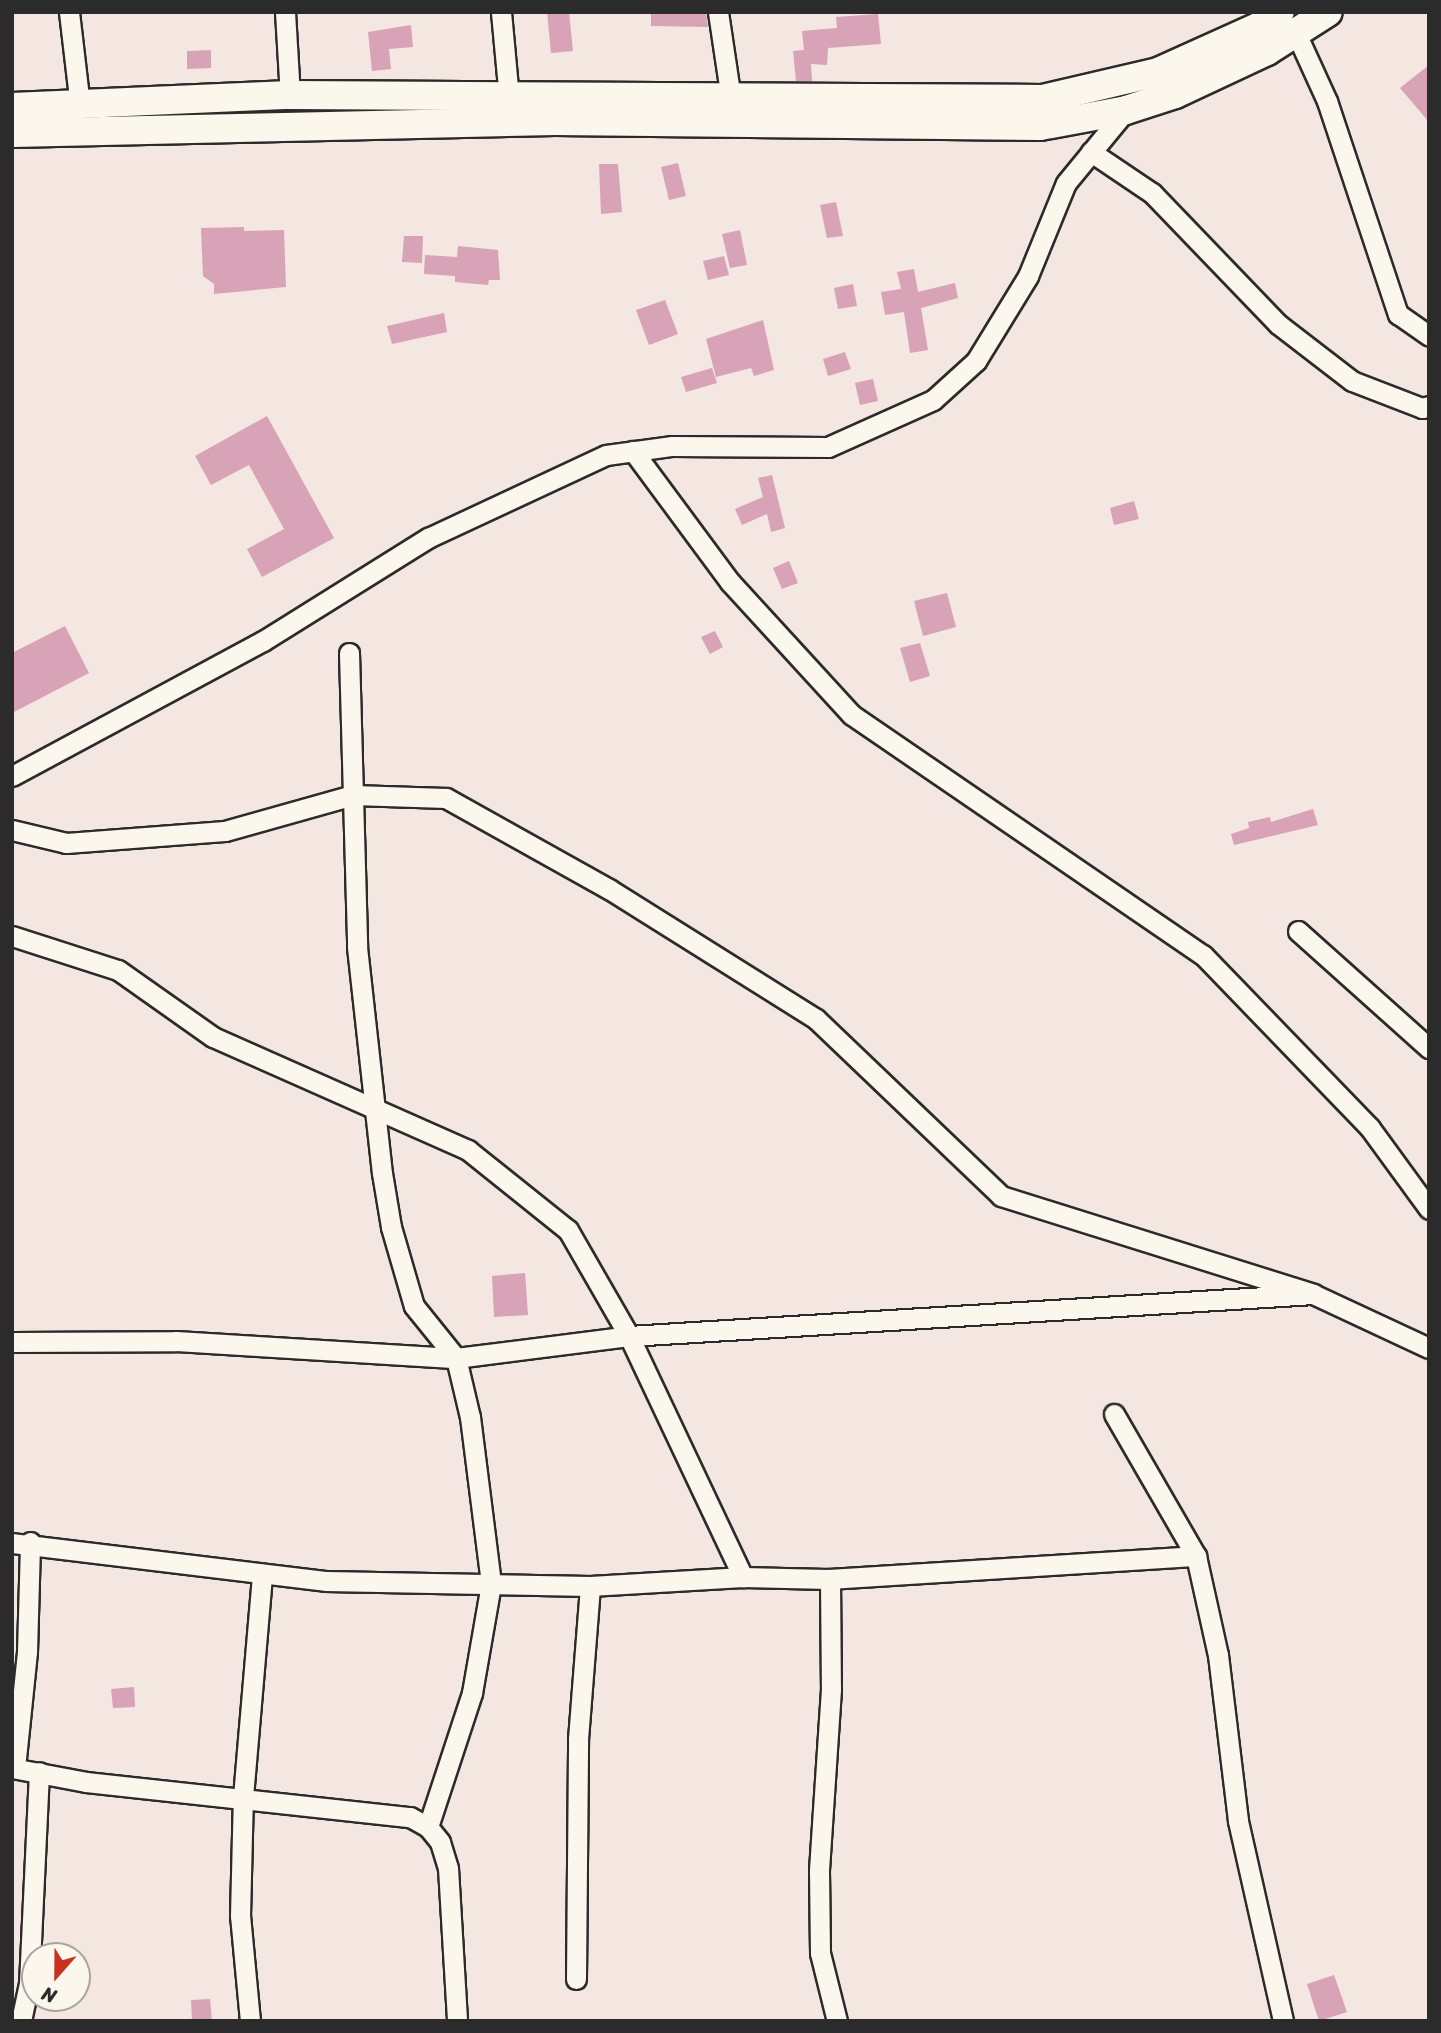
<!DOCTYPE html>
<style>
body{margin:0}
#map{position:relative;width:1441px;height:2033px;overflow:hidden;background:#f4e6e1;font-family:Sriracha,sans-serif}
div>[style]{position:absolute}
.building>*{inset:0;background:#d8a2b7}
.roads{filter:drop-shadow(2px 0 #2b2b2b) drop-shadow(-2px 0 #2b2b2b) drop-shadow(0 2px #2b2b2b) drop-shadow(0 -2px #2b2b2b)}
.street>*{height:19px;margin:-9.5px;padding:0 9.5px;transform-origin:9.5px;border-radius:9.5px;background:#fbf7ec}
.secondary>*{height:28px;margin:-14px;padding:0 14px;transform-origin:14px;border-radius:14px;background:#fbf7ec}
span{translate:-50% -50%;white-space:nowrap;text-align:center;line-height:1.15;-webkit-text-stroke:5px #fbf7ec;paint-order:stroke}
.frame{position:absolute;inset:0;border:14px solid #2b2b2b;pointer-events:none}
.north{position:absolute;left:21px;top:1942px;width:70px;height:70px;box-sizing:border-box;background:#fbf7ec;border:2px solid #a8a59f;border-radius:50%;rotate:201deg;font-size:19px;font-weight:700;line-height:28px;text-align:center;color:#2b2b2b}
.north::after{content:'';display:block;margin:auto;width:24px;height:32px;background:#c8321e;clip-path:polygon(50% 0,100% 100%,50% 72%,0 100%)}
</style>
<div id="map">
<div class="building">
<div style="clip-path:polygon(547px 12px,569px 12px,573px 51px,551px 53px)"></div>
<div style="clip-path:polygon(651px 12px,706px 12px,708px 27px,651px 26px)"></div>
<div style="clip-path:polygon(878px 14px,881px 44px,828px 48px,827px 65px,811px 64px,812px 81px,796px 81px,793px 51px,804px 50px,802px 31px,837px 28px,836px 17px)"></div>
<div style="clip-path:polygon(411px 25px,413px 47px,389px 49px,391px 69px,372px 71px,368px 32px)"></div>
<div style="clip-path:polygon(211px 50px,211px 68px,187px 69px,187px 51px)"></div>
<div style="clip-path:polygon(1429px 65px,1429px 122px,1400px 88px)"></div>
<div style="clip-path:polygon(678px 163px,686px 196px,669px 200px,661px 167px)"></div>
<div style="clip-path:polygon(599px 164px,618px 164px,622px 212px,601px 214px)"></div>
<div style="clip-path:polygon(836px 202px,843px 236px,827px 238px,820px 205px)"></div>
<div style="clip-path:polygon(244px 227px,244px 231px,284px 230px,286px 287px,214px 294px,214px 284px,203px 276px,201px 228px)"></div>
<div style="clip-path:polygon(740px 230px,747px 265px,730px 268px,722px 234px)"></div>
<div style="clip-path:polygon(404px 236px,423px 236px,422px 263px,402px 262px)"></div>
<div style="clip-path:polygon(458px 246px,498px 250px,500px 280px,489px 280px,488px 285px,455px 282px,455px 276px,424px 274px,425px 255px,457px 257px)"></div>
<div style="clip-path:polygon(724px 256px,729px 275px,708px 280px,703px 261px)"></div>
<div style="clip-path:polygon(914px 269px,918px 292px,955px 283px,958px 298px,921px 308px,928px 350px,910px 353px,904px 312px,885px 315px,881px 292px,901px 289px,897px 272px)"></div>
<div style="clip-path:polygon(853px 284px,857px 306px,838px 309px,834px 288px)"></div>
<div style="clip-path:polygon(665px 300px,678px 334px,649px 345px,636px 310px)"></div>
<div style="clip-path:polygon(444px 313px,447px 332px,392px 344px,387px 326px)"></div>
<div style="clip-path:polygon(763px 320px,774px 370px,754px 376px,751px 368px,716px 377px,706px 339px)"></div>
<div style="clip-path:polygon(845px 352px,851px 369px,828px 376px,823px 359px)"></div>
<div style="clip-path:polygon(712px 368px,717px 383px,686px 392px,681px 377px)"></div>
<div style="clip-path:polygon(873px 379px,878px 401px,860px 405px,855px 383px)"></div>
<div style="clip-path:polygon(267px 416px,334px 538px,262px 577px,247px 549px,284px 529px,249px 465px,211px 485px,195px 456px)"></div>
<div style="clip-path:polygon(772px 475px,785px 528px,771px 532px,767px 514px,742px 525px,735px 509px,763px 497px,758px 478px)"></div>
<div style="clip-path:polygon(1134px 501px,1139px 519px,1114px 525px,1110px 508px)"></div>
<div style="clip-path:polygon(789px 561px,798px 583px,782px 589px,773px 568px)"></div>
<div style="clip-path:polygon(947px 593px,956px 627px,923px 636px,914px 601px)"></div>
<div style="clip-path:polygon(65px 626px,89px 673px,12px 713px,12px 653px)"></div>
<div style="clip-path:polygon(715px 631px,723px 647px,710px 654px,701px 637px)"></div>
<div style="clip-path:polygon(920px 643px,930px 676px,910px 682px,900px 648px)"></div>
<div style="clip-path:polygon(1313px 809px,1318px 825px,1234px 845px,1231px 834px,1249px 828px,1248px 822px,1270px 817px,1271px 822px)"></div>
<div style="clip-path:polygon(525px 1273px,528px 1315px,494px 1317px,492px 1276px)"></div>
<div style="clip-path:polygon(134px 1687px,135px 1707px,113px 1708px,111px 1689px)"></div>
<div style="clip-path:polygon(1334px 1975px,1347px 2012px,1319px 2021px,1307px 1984px)"></div>
<div style="clip-path:polygon(210px 1999px,212px 2021px,192px 2021px,191px 2000px)"></div>
</div>
<div class="roads">
<div class="street">
<div style="left:69px;top:12px;width:94px;rotate:83.3deg"></div>
<div style="left:285px;top:12px;width:83px;rotate:86.6deg"></div>
<div style="left:501px;top:12px;width:86px;rotate:84.7deg"></div>
<div style="left:718px;top:12px;width:88px;rotate:81.5deg"></div>
<div style="left:1296px;top:33px;width:75px;rotate:65.5deg"></div>
<div style="left:1327px;top:101px;width:225px;rotate:71.6deg"></div>
<div style="left:1398px;top:314px;width:38px;rotate:35deg"></div>
<div style="left:1091px;top:152px;width:73px;rotate:33.9deg"></div>
<div style="left:1152px;top:193px;width:182px;rotate:46.1deg"></div>
<div style="left:1278px;top:324px;width:93px;rotate:37.6deg"></div>
<div style="left:1352px;top:381px;width:75px;rotate:21.1deg"></div>
<div style="left:1422px;top:408px;width:7px;rotate:-16deg"></div>
<div style="left:633px;top:451px;width:163px;rotate:53.5deg"></div>
<div style="left:730px;top:582px;width:180px;rotate:47.5deg"></div>
<div style="left:852px;top:715px;width:425px;rotate:34.4deg"></div>
<div style="left:1203px;top:955px;width:240px;rotate:46deg"></div>
<div style="left:1370px;top:1128px;width:100px;rotate:53.9deg"></div>
<div style="left:349px;top:653px;width:294px;rotate:88.4deg"></div>
<div style="left:357px;top:947px;width:227px;rotate:83.7deg"></div>
<div style="left:382px;top:1173px;width:55px;rotate:80.5deg"></div>
<div style="left:391px;top:1227px;width:82px;rotate:73.8deg"></div>
<div style="left:414px;top:1306px;width:67px;rotate:51.1deg"></div>
<div style="left:456px;top:1358px;width:61px;rotate:76.7deg"></div>
<div style="left:470px;top:1417px;width:168px;rotate:82.8deg"></div>
<div style="left:491px;top:1584px;width:111px;rotate:99.9deg"></div>
<div style="left:472px;top:1693px;width:141px;rotate:108.2deg"></div>
<div style="left:12px;top:776px;width:285px;rotate:-28.3deg"></div>
<div style="left:263px;top:641px;width:195px;rotate:-32deg"></div>
<div style="left:428px;top:538px;width:196px;rotate:-25deg"></div>
<div style="left:606px;top:455px;width:67px;rotate:-7.8deg"></div>
<div style="left:672px;top:446px;width:156px;rotate:0.4deg"></div>
<div style="left:828px;top:447px;width:115px;rotate:-24.1deg"></div>
<div style="left:933px;top:400px;width:58px;rotate:-42.2deg"></div>
<div style="left:976px;top:361px;width:100px;rotate:-58.5deg"></div>
<div style="left:1028px;top:276px;width:100px;rotate:-67.8deg"></div>
<div style="left:1066px;top:183px;width:94px;rotate:-50.6deg"></div>
<div style="left:12px;top:830px;width:56px;rotate:13.5deg"></div>
<div style="left:66px;top:843px;width:159px;rotate:-4.3deg"></div>
<div style="left:225px;top:831px;width:133px;rotate:-15.7deg"></div>
<div style="left:353px;top:795px;width:93px;rotate:1.8deg"></div>
<div style="left:446px;top:798px;width:187px;rotate:29.2deg"></div>
<div style="left:609px;top:889px;width:244px;rotate:32.1deg"></div>
<div style="left:816px;top:1019px;width:256px;rotate:43.7deg"></div>
<div style="left:1001px;top:1196px;width:327px;rotate:17.4deg"></div>
<div style="left:1298px;top:931px;width:176px;rotate:41.8deg"></div>
<div style="left:12px;top:936px;width:111px;rotate:17.8deg"></div>
<div style="left:118px;top:970px;width:116px;rotate:35.2deg"></div>
<div style="left:213px;top:1037px;width:279px;rotate:23.9deg"></div>
<div style="left:468px;top:1150px;width:128px;rotate:38.7deg"></div>
<div style="left:568px;top:1230px;width:122px;rotate:60.1deg"></div>
<div style="left:629px;top:1336px;width:267px;rotate:64.7deg"></div>
<div style="left:12px;top:1342px;width:164px;rotate:-0.3deg"></div>
<div style="left:176px;top:1341px;width:281px;rotate:3.5deg"></div>
<div style="left:456px;top:1358px;width:174px;rotate:-7.2deg"></div>
<div style="left:629px;top:1336px;width:685px;rotate:-3.51deg"></div>
<div style="left:1313px;top:1294px;width:128px;rotate:25deg"></div>
<div style="left:1114px;top:1414px;width:164px;rotate:60deg"></div>
<div style="left:1196px;top:1556px;width:101px;rotate:77.5deg"></div>
<div style="left:1218px;top:1655px;width:167px;rotate:83.1deg"></div>
<div style="left:1238px;top:1821px;width:205px;rotate:77.3deg"></div>
<div style="left:12px;top:1543px;width:316px;rotate:6.9deg"></div>
<div style="left:326px;top:1581px;width:264px;rotate:1.1deg"></div>
<div style="left:590px;top:1586px;width:153px;rotate:-3.4deg"></div>
<div style="left:743px;top:1577px;width:87px;rotate:1.3deg"></div>
<div style="left:830px;top:1579px;width:367px;rotate:-3.6deg"></div>
<div style="left:830px;top:1579px;width:110px;rotate:89.5deg"></div>
<div style="left:831px;top:1689px;width:182px;rotate:93.8deg"></div>
<div style="left:819px;top:1871px;width:82px;rotate:89.3deg"></div>
<div style="left:820px;top:1953px;width:70px;rotate:76deg"></div>
<div style="left:12px;top:1768px;width:75px;rotate:10.7deg"></div>
<div style="left:86px;top:1782px;width:326px;rotate:6.2deg"></div>
<div style="left:410px;top:1817px;width:21px;rotate:29deg"></div>
<div style="left:428px;top:1827px;width:19px;rotate:51deg"></div>
<div style="left:440px;top:1842px;width:27px;rotate:73deg"></div>
<div style="left:448px;top:1868px;width:153px;rotate:86.6deg"></div>
<div style="left:15px;top:1768px;width:117px;rotate:-84.1deg"></div>
<div style="left:27px;top:1652px;width:110px;rotate:-88.4deg"></div>
<div style="left:576px;top:1979px;width:240px;rotate:-89.5deg"></div>
<div style="left:578px;top:1739px;width:153px;rotate:-85.5deg"></div>
<div style="left:21px;top:2021px;width:38px;rotate:-78deg"></div>
<div style="left:29px;top:1984px;width:212px;rotate:-87.3deg"></div>
<div style="left:250px;top:2021px;width:105px;rotate:-95.4deg"></div>
<div style="left:240px;top:1916px;width:119px;rotate:-88.6deg"></div>
<div style="left:243px;top:1797px;width:224px;rotate:-85.1deg"></div>
</div>
<div class="secondary">
<div style="left:12px;top:107px;width:278px;rotate:-2.5deg"></div>
<div style="left:290px;top:95px;width:753px;rotate:0.3deg"></div>
<div style="left:1043px;top:99px;width:118px;rotate:-13.2deg"></div>
<div style="left:1158px;top:72px;width:112px;rotate:-24.3deg"></div>
<div style="left:1260px;top:26px;width:24px;rotate:-35deg"></div>
<div style="left:12px;top:133px;width:543px;rotate:-1.27deg"></div>
<div style="left:555px;top:121px;width:485px;rotate:0.6deg"></div>
<div style="left:1040px;top:126px;width:87px;rotate:-10.5deg"></div>
<div style="left:1126px;top:110px;width:52px;rotate:-18.1deg"></div>
<div style="left:1175px;top:94px;width:102px;rotate:-25.1deg"></div>
<div style="left:1267px;top:51px;width:72px;rotate:-32.6deg"></div>
</div>
</div>
<div class="frame"></div>
<div class="north">N</div>
</div>
